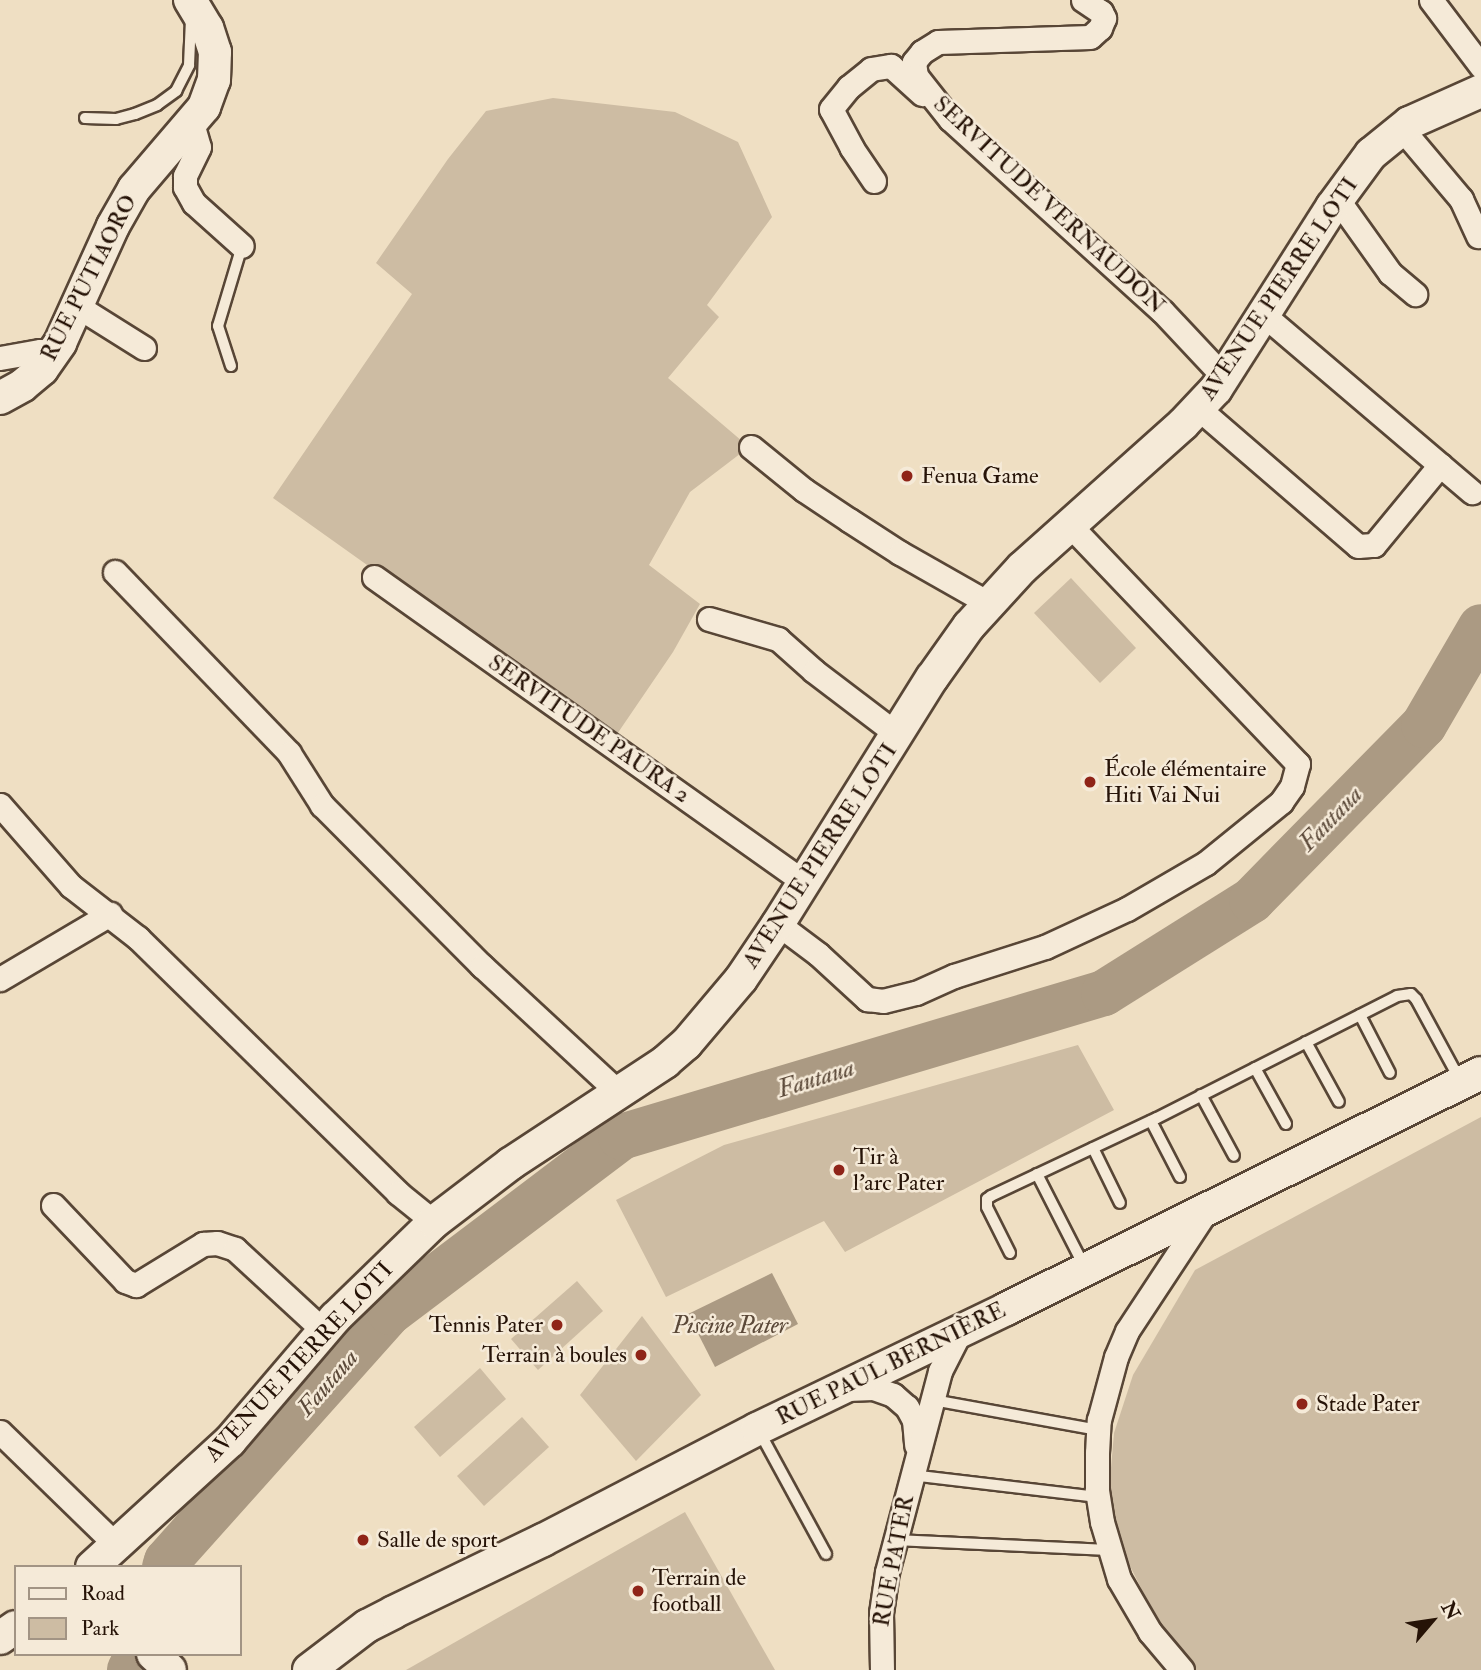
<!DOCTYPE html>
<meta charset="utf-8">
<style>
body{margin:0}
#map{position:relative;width:1481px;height:1670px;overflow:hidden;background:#efdfc3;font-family:"IM FELL Double Pica",serif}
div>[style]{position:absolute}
.green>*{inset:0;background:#cdbca3}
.water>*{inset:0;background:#ab9a83}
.river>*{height:46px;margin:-23px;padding:0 23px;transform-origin:23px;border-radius:23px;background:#ab9a83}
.roads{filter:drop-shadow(2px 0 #584636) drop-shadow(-2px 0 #584636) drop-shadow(0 2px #584636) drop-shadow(0 -2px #584636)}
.lane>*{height:10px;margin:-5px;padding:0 5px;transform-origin:5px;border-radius:5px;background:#f5ead8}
.street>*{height:23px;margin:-11.5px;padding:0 11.5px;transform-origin:11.5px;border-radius:11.5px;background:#f5ead8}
.secondary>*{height:32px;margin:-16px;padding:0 16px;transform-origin:16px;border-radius:16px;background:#f5ead8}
.dots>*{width:19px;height:19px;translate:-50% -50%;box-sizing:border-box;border:4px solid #f5ead8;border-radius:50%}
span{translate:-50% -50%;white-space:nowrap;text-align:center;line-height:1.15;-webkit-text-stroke:5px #f5ead8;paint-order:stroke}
.street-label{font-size:23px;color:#261307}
.poi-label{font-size:23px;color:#261307}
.left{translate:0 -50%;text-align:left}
.right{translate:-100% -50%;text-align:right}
.water-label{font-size:24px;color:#5b4939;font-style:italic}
.legend{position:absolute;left:14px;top:1565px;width:228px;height:91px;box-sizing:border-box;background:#f5ead8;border:2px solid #a29484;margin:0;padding:9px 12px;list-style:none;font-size:21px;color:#261307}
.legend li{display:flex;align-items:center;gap:14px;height:35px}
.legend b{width:35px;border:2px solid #a29484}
.north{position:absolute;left:1397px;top:1586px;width:70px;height:70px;-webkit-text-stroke:5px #f5ead8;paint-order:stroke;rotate:61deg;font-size:19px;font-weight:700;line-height:28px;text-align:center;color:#261307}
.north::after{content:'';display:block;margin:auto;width:24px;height:32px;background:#261307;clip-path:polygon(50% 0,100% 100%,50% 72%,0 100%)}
</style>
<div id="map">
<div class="green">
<div style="clip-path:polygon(553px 98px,675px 112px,738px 142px,772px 217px,707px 305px,719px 317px,668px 378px,749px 447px,690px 492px,649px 565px,700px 604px,673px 652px,613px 740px,273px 498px,412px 294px,376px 263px,448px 159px,486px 111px)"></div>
<div style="clip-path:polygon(1071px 578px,1136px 648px,1100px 683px,1034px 613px)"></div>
<div style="clip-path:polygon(1078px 1045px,1114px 1110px,845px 1252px,824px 1221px,666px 1297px,616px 1200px,724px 1145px)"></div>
<div style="clip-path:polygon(1481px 1117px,1481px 1670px,1194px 1670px,1180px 1656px,1143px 1592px,1123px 1552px,1108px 1503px,1114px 1433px,1133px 1375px,1195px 1270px)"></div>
<div style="clip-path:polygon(577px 1281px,603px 1311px,538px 1370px,511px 1339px)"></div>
<div style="clip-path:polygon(642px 1316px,701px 1395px,636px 1461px,580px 1395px)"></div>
<div style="clip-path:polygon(480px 1368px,506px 1399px,440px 1457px,414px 1427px)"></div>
<div style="clip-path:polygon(522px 1417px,549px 1447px,484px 1506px,457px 1476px)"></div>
<div style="clip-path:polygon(685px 1512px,775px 1670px,406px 1670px)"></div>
</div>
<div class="water">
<div style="clip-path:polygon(772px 1273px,798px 1324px,715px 1367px,688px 1314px)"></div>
</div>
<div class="river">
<div style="left:165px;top:1567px;width:6px;rotate:-72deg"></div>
<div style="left:167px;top:1561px;width:334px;rotate:-48.2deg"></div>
<div style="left:390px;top:1312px;width:290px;rotate:-37.1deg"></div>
<div style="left:621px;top:1137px;width:504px;rotate:-16.6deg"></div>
<div style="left:1104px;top:993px;width:175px;rotate:-32.1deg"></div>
<div style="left:1252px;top:900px;width:245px;rotate:-45.5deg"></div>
<div style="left:1424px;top:725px;width:113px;rotate:-59.8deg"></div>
<div style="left:130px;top:1670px;width:18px;rotate:-63deg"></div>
</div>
<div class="roads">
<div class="lane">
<div style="left:85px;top:118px;width:31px;rotate:2deg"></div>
<div style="left:116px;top:119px;width:20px;rotate:-15deg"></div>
<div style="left:135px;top:114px;width:24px;rotate:-22deg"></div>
<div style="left:157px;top:105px;width:24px;rotate:-36deg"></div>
<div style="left:176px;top:91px;width:29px;rotate:-63deg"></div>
<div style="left:189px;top:65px;width:45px;rotate:-87.5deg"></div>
<div style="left:231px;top:366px;width:42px;rotate:-108deg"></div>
<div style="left:218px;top:326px;width:84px;rotate:-73.3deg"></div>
<div style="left:1360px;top:1015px;width:65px;rotate:62.7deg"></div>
<div style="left:1306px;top:1042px;width:68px;rotate:61.2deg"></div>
<div style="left:1255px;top:1068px;width:64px;rotate:61deg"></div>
<div style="left:1201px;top:1095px;width:69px;rotate:61.6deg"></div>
<div style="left:1151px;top:1121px;width:63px;rotate:62.6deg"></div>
<div style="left:1093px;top:1148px;width:61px;rotate:63.9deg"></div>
<div style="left:1037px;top:1174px;width:106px;rotate:62.9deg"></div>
<div style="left:1010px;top:1253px;width:51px;rotate:-116.6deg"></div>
<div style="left:987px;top:1207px;width:8px;rotate:-90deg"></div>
<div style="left:987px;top:1199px;width:5px;rotate:-37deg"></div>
<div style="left:991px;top:1196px;width:183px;rotate:-25.2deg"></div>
<div style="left:1157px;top:1118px;width:269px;rotate:-26.9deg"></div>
<div style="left:1397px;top:996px;width:14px;rotate:-8deg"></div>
<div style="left:1411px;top:994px;width:7px;rotate:45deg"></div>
<div style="left:1416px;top:999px;width:92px;rotate:61.5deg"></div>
<div style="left:933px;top:1400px;width:168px;rotate:10.3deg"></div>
<div style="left:759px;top:1431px;width:140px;rotate:61.4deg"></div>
<div style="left:911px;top:1475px;width:188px;rotate:6.7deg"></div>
<div style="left:895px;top:1540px;width:214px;rotate:2.7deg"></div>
</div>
<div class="street">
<div style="left:1083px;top:0;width:22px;rotate:34deg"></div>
<div style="left:1101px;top:12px;width:7px;rotate:63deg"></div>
<div style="left:1104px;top:18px;width:11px;rotate:112deg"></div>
<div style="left:1100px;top:28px;width:13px;rotate:138deg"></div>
<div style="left:1090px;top:37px;width:152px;rotate:178.1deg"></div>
<div style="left:938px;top:42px;width:19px;rotate:148deg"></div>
<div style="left:922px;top:52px;width:13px;rotate:129deg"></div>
<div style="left:914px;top:62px;width:14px;rotate:82deg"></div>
<div style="left:916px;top:76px;width:55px;rotate:51.7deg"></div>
<div style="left:950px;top:119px;width:287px;rotate:42.2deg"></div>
<div style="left:1163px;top:312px;width:89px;rotate:46.8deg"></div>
<div style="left:1431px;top:0;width:83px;rotate:52.9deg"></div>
<div style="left:192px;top:123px;width:25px;rotate:74deg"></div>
<div style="left:199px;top:147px;width:32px;rotate:116deg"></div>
<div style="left:185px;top:176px;width:11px;rotate:90deg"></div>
<div style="left:185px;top:187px;width:18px;rotate:61deg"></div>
<div style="left:194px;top:203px;width:64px;rotate:41.9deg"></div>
<div style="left:1402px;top:129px;width:92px;rotate:49.9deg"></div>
<div style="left:1461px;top:199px;width:41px;rotate:65.3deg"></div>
<div style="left:874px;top:181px;width:40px;rotate:-124deg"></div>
<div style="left:852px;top:148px;width:44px;rotate:-118.3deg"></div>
<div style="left:831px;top:109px;width:28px;rotate:-51deg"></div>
<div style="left:849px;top:87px;width:28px;rotate:-39deg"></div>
<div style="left:871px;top:69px;width:20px;rotate:-9deg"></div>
<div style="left:891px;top:66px;width:42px;rotate:42.1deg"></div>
<div style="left:1338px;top:200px;width:90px;rotate:54.5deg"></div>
<div style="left:1390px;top:273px;width:33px;rotate:40deg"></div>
<div style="left:77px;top:306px;width:79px;rotate:32.1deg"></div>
<div style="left:1265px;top:316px;width:272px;rotate:40.4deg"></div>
<div style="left:0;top:358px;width:41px;rotate:-9.9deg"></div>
<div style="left:40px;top:351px;width:12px;rotate:14deg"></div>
<div style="left:1198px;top:408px;width:211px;rotate:40.8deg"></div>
<div style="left:1358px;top:546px;width:16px;rotate:-4deg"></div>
<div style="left:1374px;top:545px;width:104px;rotate:-50.5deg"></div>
<div style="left:751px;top:447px;width:68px;rotate:39.1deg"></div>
<div style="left:804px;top:490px;width:54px;rotate:33.7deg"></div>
<div style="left:849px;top:520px;width:61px;rotate:32.9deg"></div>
<div style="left:900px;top:553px;width:101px;rotate:29.6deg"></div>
<div style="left:115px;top:572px;width:251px;rotate:46.1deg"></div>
<div style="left:289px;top:753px;width:62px;rotate:57.6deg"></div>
<div style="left:322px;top:805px;width:227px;rotate:45.2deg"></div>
<div style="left:482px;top:966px;width:185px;rotate:42.8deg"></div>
<div style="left:374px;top:577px;width:527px;rotate:35.35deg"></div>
<div style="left:709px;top:619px;width:72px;rotate:16.2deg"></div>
<div style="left:778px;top:639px;width:48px;rotate:41.6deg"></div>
<div style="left:814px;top:671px;width:106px;rotate:37.3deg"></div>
<div style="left:0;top:805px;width:108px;rotate:48.8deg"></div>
<div style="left:71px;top:886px;width:85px;rotate:37.8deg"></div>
<div style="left:138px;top:938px;width:364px;rotate:44.4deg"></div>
<div style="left:398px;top:1193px;width:46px;rotate:38.9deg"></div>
<div style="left:778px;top:924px;width:50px;rotate:36.9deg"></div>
<div style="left:818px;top:954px;width:67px;rotate:42.6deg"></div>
<div style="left:867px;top:999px;width:16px;rotate:7deg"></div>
<div style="left:883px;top:1001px;width:34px;rotate:-14deg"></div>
<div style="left:916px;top:993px;width:42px;rotate:-24.1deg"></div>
<div style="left:954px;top:976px;width:96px;rotate:-17.7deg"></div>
<div style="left:1045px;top:947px;width:90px;rotate:-24.9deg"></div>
<div style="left:1127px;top:909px;width:91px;rotate:-30.2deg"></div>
<div style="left:1206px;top:863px;width:97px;rotate:-39.1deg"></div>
<div style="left:1281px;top:802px;width:19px;rotate:-55deg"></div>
<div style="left:1292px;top:786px;width:23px;rotate:-75deg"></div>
<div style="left:1298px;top:764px;width:332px;rotate:-133.7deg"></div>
<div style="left:0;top:979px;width:128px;rotate:-30.6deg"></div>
<div style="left:53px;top:1205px;width:105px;rotate:46.5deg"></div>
<div style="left:125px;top:1281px;width:12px;rotate:20deg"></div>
<div style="left:136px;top:1285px;width:79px;rotate:-31.5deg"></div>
<div style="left:203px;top:1244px;width:14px;rotate:-4deg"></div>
<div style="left:217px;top:1243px;width:19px;rotate:18deg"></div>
<div style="left:235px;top:1249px;width:121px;rotate:42.7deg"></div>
<div style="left:847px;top:1389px;width:26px;rotate:-2deg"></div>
<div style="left:873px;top:1388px;width:21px;rotate:19deg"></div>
<div style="left:893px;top:1395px;width:18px;rotate:41deg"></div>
<div style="left:907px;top:1407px;width:15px;rotate:62deg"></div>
<div style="left:914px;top:1420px;width:25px;rotate:85deg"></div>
<div style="left:0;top:1432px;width:162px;rotate:44.2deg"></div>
<div style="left:882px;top:1670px;width:57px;rotate:-91deg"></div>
<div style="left:881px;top:1613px;width:41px;rotate:-81.7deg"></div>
<div style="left:887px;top:1572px;width:208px;rotate:-75.2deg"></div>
<div style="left:940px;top:1371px;width:44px;rotate:-62.9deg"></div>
<div style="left:1182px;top:1670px;width:50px;rotate:-130.1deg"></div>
<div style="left:1150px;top:1632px;width:61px;rotate:-120.3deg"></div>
<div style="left:1119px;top:1579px;width:59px;rotate:-106.6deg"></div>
<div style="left:1102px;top:1522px;width:33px;rotate:-99deg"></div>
<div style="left:1097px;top:1489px;width:36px;rotate:-90deg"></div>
<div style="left:1097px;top:1453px;width:33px;rotate:-87deg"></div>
<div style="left:1099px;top:1420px;width:65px;rotate:-74.9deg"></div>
<div style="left:1116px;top:1357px;width:28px;rotate:-67deg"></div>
<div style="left:1127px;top:1331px;width:144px;rotate:-56.6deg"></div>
</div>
<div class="secondary">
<div style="left:0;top:398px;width:26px;rotate:-29deg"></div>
<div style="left:23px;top:385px;width:25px;rotate:-40deg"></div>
<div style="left:42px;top:369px;width:32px;rotate:-55deg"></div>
<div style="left:60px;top:343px;width:128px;rotate:-65.6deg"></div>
<div style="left:113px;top:226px;width:43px;rotate:-60.4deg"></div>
<div style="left:134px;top:189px;width:108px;rotate:-49.5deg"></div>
<div style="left:204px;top:107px;width:29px;rotate:-70deg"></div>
<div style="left:214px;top:80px;width:28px;rotate:-88deg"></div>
<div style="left:215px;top:52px;width:25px;rotate:-108deg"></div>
<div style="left:207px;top:28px;width:33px;rotate:-121deg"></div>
<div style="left:92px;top:1567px;width:187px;rotate:-42.4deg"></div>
<div style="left:230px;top:1441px;width:162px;rotate:-49.5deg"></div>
<div style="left:335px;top:1318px;width:138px;rotate:-44.1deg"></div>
<div style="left:434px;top:1222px;width:96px;rotate:-37.3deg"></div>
<div style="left:510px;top:1164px;width:186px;rotate:-33.3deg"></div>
<div style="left:665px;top:1062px;width:28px;rotate:-41deg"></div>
<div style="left:686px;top:1044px;width:85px;rotate:-49.8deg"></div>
<div style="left:741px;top:979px;width:66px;rotate:-56.1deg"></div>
<div style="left:778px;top:924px;width:290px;rotate:-58deg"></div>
<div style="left:932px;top:678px;width:64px;rotate:-54.6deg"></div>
<div style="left:969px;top:626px;width:79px;rotate:-47.6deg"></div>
<div style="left:1022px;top:568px;width:216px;rotate:-41.8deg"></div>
<div style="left:1183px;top:424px;width:48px;rotate:-46.7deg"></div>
<div style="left:1216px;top:389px;width:216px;rotate:-57.5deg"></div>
<div style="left:1332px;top:207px;width:66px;rotate:-53.7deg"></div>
<div style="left:1371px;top:154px;width:49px;rotate:-39.2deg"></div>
<div style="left:1409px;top:123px;width:79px;rotate:-24deg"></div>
<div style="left:0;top:1638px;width:19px;rotate:-35deg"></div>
<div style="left:153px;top:1654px;width:23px;rotate:43deg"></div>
<div style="left:309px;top:1670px;width:73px;rotate:-37.2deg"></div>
<div style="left:367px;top:1626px;width:30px;rotate:-27deg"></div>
<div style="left:394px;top:1612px;width:165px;rotate:-25.8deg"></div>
<div style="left:543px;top:1540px;width:241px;rotate:-27.4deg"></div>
<div style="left:757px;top:1429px;width:276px;rotate:-25.7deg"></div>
<div style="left:1006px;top:1309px;width:530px;rotate:-26.42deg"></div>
</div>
</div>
<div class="dots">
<div style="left:907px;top:476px;background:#8f2418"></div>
<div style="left:1090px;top:782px;background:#8f2418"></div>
<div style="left:839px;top:1170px;background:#8f2418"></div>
<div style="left:557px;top:1325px;background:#8f2418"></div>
<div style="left:641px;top:1355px;background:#8f2418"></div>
<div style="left:1302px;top:1404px;background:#8f2418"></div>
<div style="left:363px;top:1540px;background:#8f2418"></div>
<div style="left:638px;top:1591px;background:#8f2418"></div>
</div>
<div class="street-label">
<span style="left:1049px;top:205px;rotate:43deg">SERVITUDE VERNAUDON</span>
<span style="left:89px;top:278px;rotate:-63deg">RUE PUTIAORO</span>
<span style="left:1279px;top:289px;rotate:-56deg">AVENUE PIERRE LOTI</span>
<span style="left:589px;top:729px;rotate:35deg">SERVITUDE PAURA 2</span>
<span style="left:820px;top:856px;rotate:-57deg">AVENUE PIERRE LOTI</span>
<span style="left:299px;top:1362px;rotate:-47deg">AVENUE PIERRE LOTI</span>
<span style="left:891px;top:1364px;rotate:-26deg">RUE PAUL BERNIÈRE</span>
<span style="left:894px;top:1561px;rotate:-79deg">RUE PATER</span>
</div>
<div class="poi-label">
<span class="left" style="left:921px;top:476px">Fenua Game</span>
<span class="left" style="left:1104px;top:782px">École élémentaire<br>Hiti Vai Nui</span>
<span class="left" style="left:853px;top:1170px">Tir à<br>l'arc Pater</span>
<span class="right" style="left:543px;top:1325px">Tennis Pater</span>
<span class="right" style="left:627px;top:1355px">Terrain à boules</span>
<span class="left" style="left:1316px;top:1404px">Stade Pater</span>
<span class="left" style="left:377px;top:1540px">Salle de sport</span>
<span class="left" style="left:652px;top:1591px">Terrain de<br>football</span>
</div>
<div class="water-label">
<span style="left:1331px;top:819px;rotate:-46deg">Fautaua</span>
<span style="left:816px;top:1079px;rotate:-17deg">Fautaua</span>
<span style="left:730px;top:1326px">Piscine Pater</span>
<span style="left:328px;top:1383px;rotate:-49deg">Fautaua</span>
</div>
<ul class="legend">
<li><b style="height:9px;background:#f5ead8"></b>Road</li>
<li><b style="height:19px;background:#cdbca3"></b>Park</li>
</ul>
<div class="north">N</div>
</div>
